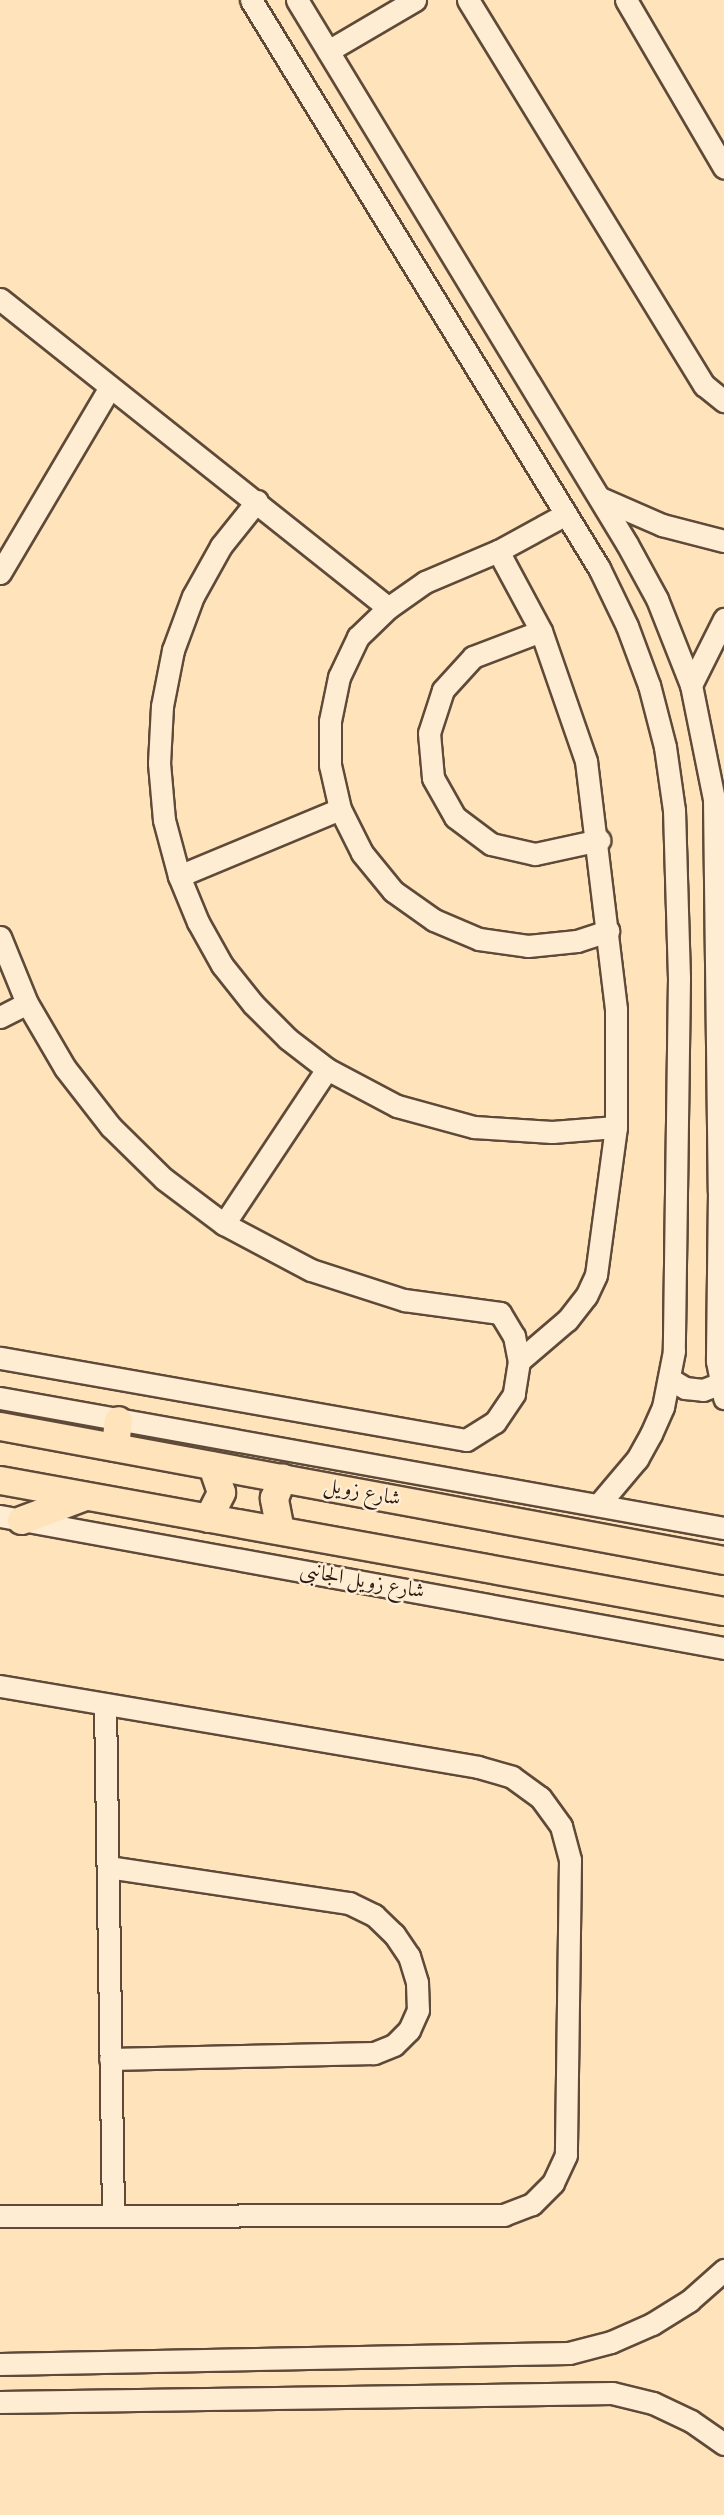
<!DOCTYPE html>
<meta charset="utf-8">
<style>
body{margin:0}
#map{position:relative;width:724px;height:2515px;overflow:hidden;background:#fee3bb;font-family:"Sorts Mill Goudy",Amiri,serif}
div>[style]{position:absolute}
.roads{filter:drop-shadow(2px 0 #5f4a39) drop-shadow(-2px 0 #5f4a39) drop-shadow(0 2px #5f4a39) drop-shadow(0 -2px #5f4a39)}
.minor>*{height:21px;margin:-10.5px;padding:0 10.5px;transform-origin:10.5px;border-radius:10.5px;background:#feedd3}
.major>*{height:27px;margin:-13.5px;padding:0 13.5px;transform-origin:13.5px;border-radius:13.5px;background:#fee3bb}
span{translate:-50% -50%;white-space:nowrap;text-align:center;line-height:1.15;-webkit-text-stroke:5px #feedd3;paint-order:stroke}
.street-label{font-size:21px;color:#2a170e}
</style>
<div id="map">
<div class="roads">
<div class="minor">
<div style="left:251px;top:0;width:666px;rotate:58.51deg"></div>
<div style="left:599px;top:568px;width:64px;rotate:64.2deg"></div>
<div style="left:627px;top:626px;width:63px;rotate:69.6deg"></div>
<div style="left:649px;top:685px;width:64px;rotate:75.5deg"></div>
<div style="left:665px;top:747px;width:64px;rotate:81.9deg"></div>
<div style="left:674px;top:810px;width:168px;rotate:88.3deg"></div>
<div style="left:679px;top:978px;width:373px;rotate:90.8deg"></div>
<div style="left:674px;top:1351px;width:57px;rotate:101.1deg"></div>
<div style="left:663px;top:1407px;width:30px;rotate:114deg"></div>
<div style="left:651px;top:1434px;width:29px;rotate:119deg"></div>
<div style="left:637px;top:1459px;width:57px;rotate:130.1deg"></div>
<div style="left:297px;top:0;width:636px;rotate:58.76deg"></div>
<div style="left:627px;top:544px;width:63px;rotate:61.4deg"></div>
<div style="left:657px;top:599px;width:92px;rotate:68.4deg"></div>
<div style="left:691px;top:685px;width:116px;rotate:78.6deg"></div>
<div style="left:714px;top:799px;width:393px;rotate:89.3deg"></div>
<div style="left:719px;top:1192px;width:169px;rotate:90.7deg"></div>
<div style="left:717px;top:1361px;width:38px;rotate:79deg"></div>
<div style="left:468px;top:0;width:452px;rotate:58.5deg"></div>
<div style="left:704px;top:385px;width:26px;rotate:39deg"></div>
<div style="left:626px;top:0;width:194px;rotate:59.7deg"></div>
<div style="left:328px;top:51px;width:101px;rotate:-30.4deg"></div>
<div style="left:0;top:299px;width:496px;rotate:38.5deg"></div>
<div style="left:600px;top:498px;width:68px;rotate:23.5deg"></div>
<div style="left:662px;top:525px;width:64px;rotate:14.5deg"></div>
<div style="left:257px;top:501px;width:58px;rotate:128.7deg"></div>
<div style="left:221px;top:546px;width:57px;rotate:119.2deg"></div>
<div style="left:193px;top:596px;width:58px;rotate:110.3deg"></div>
<div style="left:173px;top:650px;width:57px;rotate:101.1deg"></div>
<div style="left:162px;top:706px;width:57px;rotate:93deg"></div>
<div style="left:159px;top:763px;width:57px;rotate:85deg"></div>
<div style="left:164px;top:820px;width:58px;rotate:75deg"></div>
<div style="left:179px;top:876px;width:50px;rotate:67.6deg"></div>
<div style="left:198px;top:922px;width:49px;rotate:60.8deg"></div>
<div style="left:222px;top:965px;width:50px;rotate:51.5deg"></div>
<div style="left:253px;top:1004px;width:49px;rotate:45deg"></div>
<div style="left:288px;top:1039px;width:49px;rotate:37.6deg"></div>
<div style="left:327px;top:1069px;width:79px;rotate:27.9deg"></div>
<div style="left:397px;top:1106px;width:80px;rotate:15.3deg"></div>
<div style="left:474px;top:1127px;width:78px;rotate:3.7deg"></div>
<div style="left:552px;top:1132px;width:64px;rotate:-4.5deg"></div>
<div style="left:566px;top:514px;width:77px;rotate:151.4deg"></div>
<div style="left:498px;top:551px;width:79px;rotate:157deg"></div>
<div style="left:425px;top:582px;width:45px;rotate:144.9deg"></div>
<div style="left:388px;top:608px;width:42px;rotate:136deg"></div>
<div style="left:358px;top:637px;width:44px;rotate:115.4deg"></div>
<div style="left:339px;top:677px;width:45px;rotate:101.6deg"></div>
<div style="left:330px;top:721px;width:44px;rotate:90deg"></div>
<div style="left:330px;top:765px;width:45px;rotate:77.2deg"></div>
<div style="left:340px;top:809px;width:49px;rotate:63.4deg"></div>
<div style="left:362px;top:853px;width:49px;rotate:50.8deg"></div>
<div style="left:393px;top:891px;width:50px;rotate:35.3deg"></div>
<div style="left:434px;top:920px;width:49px;rotate:22.9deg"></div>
<div style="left:479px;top:939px;width:49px;rotate:8.1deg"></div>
<div style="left:528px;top:946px;width:49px;rotate:-5.8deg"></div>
<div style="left:577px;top:941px;width:33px;rotate:-18deg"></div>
<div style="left:498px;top:551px;width:91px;rotate:61.7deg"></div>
<div style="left:541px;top:631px;width:138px;rotate:70.9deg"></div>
<div style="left:586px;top:761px;width:250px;rotate:83.1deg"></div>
<div style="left:616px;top:1009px;width:118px;rotate:90deg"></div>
<div style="left:616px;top:1127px;width:149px;rotate:97.7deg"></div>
<div style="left:596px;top:1275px;width:23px;rotate:115deg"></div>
<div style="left:586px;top:1296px;width:31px;rotate:128deg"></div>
<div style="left:567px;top:1320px;width:63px;rotate:139.5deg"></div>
<div style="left:0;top:573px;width:216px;rotate:-59.4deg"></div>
<div style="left:541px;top:631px;width:73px;rotate:159.1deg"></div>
<div style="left:473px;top:657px;width:45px;rotate:132.3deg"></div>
<div style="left:443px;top:690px;width:45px;rotate:108deg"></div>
<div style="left:429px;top:733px;width:45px;rotate:84.9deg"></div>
<div style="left:433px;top:778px;width:45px;rotate:60.6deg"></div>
<div style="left:455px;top:817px;width:45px;rotate:36.9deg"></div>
<div style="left:491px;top:844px;width:45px;rotate:12.8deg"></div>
<div style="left:535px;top:854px;width:66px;rotate:-12.3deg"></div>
<div style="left:691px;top:685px;width:74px;rotate:-63.4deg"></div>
<div style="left:179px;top:876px;width:174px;rotate:-22.6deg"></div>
<div style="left:0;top:937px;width:71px;rotate:67.8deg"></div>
<div style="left:27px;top:1003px;width:75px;rotate:59.7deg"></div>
<div style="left:65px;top:1068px;width:75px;rotate:52.1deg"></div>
<div style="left:111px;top:1127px;width:74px;rotate:44.5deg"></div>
<div style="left:164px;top:1179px;width:75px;rotate:36.9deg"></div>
<div style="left:224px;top:1224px;width:98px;rotate:27.9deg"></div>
<div style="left:311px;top:1270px;width:98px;rotate:17.9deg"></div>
<div style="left:404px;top:1300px;width:97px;rotate:7.7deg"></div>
<div style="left:500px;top:1313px;width:27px;rotate:59deg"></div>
<div style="left:514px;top:1336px;width:25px;rotate:79deg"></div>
<div style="left:519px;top:1361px;width:33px;rotate:99deg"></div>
<div style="left:514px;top:1394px;width:34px;rotate:124deg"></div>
<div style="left:495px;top:1422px;width:34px;rotate:148deg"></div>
<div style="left:466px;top:1440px;width:473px;rotate:-170deg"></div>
<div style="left:0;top:1017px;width:30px;rotate:-27deg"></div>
<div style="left:224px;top:1224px;width:186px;rotate:-56.4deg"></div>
<div style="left:670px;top:1379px;width:17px;rotate:31deg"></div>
<div style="left:685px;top:1388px;width:18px;rotate:6deg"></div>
<div style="left:703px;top:1390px;width:17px;rotate:-21deg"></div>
<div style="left:0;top:1398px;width:736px;rotate:10.18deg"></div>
<div style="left:0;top:1516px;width:736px;rotate:10.33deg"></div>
<div style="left:0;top:1686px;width:485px;rotate:9.6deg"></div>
<div style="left:478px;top:1767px;width:35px;rotate:16deg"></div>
<div style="left:512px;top:1777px;width:34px;rotate:36deg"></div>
<div style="left:540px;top:1797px;width:36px;rotate:54deg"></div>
<div style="left:561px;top:1826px;width:35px;rotate:75deg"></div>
<div style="left:570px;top:1860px;width:295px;rotate:90.8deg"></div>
<div style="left:566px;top:2155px;width:31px;rotate:115deg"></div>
<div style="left:553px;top:2183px;width:30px;rotate:135deg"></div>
<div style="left:532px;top:2204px;width:30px;rotate:159deg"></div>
<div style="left:504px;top:2215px;width:504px;rotate:179.89deg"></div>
<div style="left:105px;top:1704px;width:512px;rotate:89.1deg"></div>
<div style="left:108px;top:1867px;width:244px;rotate:8.5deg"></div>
<div style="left:349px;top:1903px;width:28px;rotate:26deg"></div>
<div style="left:374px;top:1915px;width:28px;rotate:44deg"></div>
<div style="left:394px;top:1934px;width:27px;rotate:56deg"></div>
<div style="left:409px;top:1956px;width:28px;rotate:73deg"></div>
<div style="left:417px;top:1983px;width:27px;rotate:88deg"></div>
<div style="left:418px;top:2010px;width:22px;rotate:114deg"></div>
<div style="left:409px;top:2030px;width:21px;rotate:135deg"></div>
<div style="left:394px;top:2045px;width:22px;rotate:158deg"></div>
<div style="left:374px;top:2053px;width:264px;rotate:178.7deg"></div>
<div style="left:0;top:2364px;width:569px;rotate:-1.11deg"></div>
<div style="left:569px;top:2353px;width:43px;rotate:-14.7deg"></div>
<div style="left:611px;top:2342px;width:45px;rotate:-23.7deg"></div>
<div style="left:652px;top:2324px;width:44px;rotate:-31.9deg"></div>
<div style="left:689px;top:2301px;width:47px;rotate:-41.5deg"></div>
<div style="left:0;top:2402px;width:612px;rotate:-0.84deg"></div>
<div style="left:612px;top:2393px;width:42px;rotate:13.7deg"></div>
<div style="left:653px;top:2403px;width:42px;rotate:25.3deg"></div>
<div style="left:691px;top:2421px;width:40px;rotate:34.9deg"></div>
</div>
<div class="major">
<div style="left:0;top:1426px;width:736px;rotate:10.49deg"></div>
<div style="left:115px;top:1447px;width:27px;rotate:-84deg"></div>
<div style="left:0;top:1480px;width:736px;rotate:10.26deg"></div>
<div style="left:208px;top:1518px;width:29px;rotate:-63deg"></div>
<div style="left:221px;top:1492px;width:28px;rotate:-109deg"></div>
<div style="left:21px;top:1520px;width:68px;rotate:-20.6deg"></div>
<div style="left:280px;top:1530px;width:33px;rotate:-101deg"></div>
<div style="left:274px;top:1498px;width:22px;rotate:-68deg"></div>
</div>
</div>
<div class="street-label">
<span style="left:362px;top:1493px;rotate:11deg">شارع زويل</span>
<span style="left:362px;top:1582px;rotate:10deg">شارع زويل الجانبى</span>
</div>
</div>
